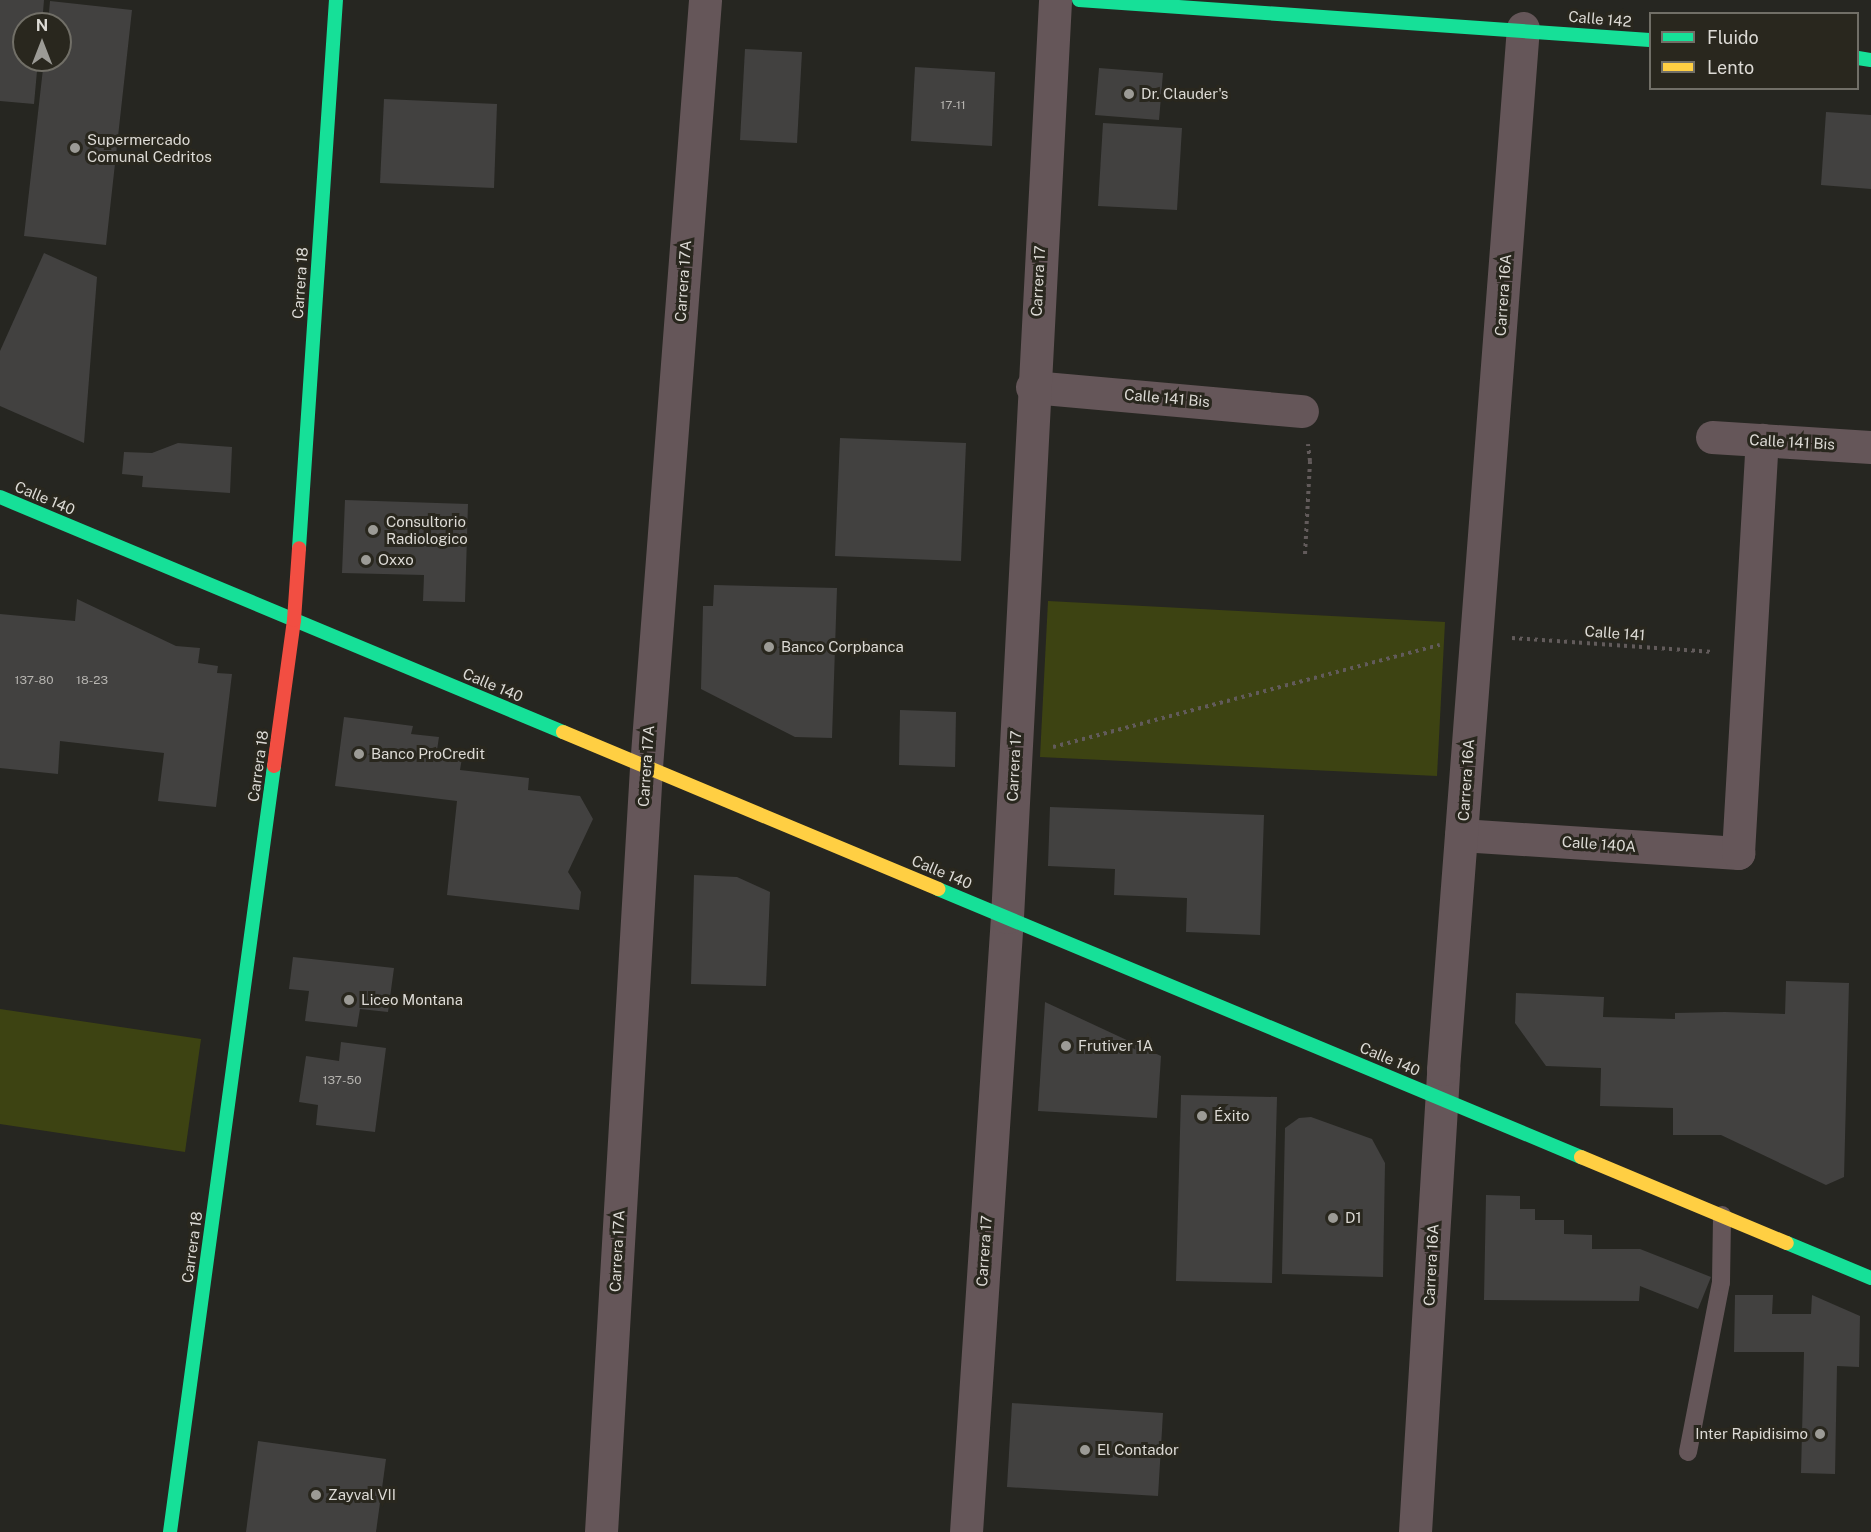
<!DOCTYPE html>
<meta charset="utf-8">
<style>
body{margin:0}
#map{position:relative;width:1871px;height:1532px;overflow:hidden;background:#262621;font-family:"Public Sans",sans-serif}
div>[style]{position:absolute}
.green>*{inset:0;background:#3d4312}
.building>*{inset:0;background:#424140}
.path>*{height:4px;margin-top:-2px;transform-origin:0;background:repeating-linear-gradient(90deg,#625b5b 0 3px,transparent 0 7.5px)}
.lane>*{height:18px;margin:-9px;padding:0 9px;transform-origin:9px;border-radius:9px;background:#655659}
.street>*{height:33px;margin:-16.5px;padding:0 16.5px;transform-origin:16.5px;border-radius:16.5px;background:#655659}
.fast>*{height:14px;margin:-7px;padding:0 7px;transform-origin:7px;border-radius:7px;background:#16e098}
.slow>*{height:14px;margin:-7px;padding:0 7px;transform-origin:7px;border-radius:7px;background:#ffcf43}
.jam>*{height:14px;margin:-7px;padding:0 7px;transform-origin:7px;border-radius:7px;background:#f24e42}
.dots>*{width:16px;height:16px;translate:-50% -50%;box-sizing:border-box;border:3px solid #29271e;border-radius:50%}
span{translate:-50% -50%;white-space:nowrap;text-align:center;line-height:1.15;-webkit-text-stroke:6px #29271e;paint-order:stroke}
.number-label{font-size:12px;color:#b6b4b0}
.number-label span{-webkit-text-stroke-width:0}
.street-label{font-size:15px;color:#dcdad5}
.poi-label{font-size:15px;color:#dcdad5}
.left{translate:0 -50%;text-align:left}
.right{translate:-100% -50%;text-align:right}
.legend{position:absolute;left:1649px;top:12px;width:210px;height:78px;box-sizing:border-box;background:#29271e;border:2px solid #716f67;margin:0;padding:8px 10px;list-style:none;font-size:18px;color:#dcdad5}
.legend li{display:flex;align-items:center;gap:12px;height:30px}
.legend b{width:30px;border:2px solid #716f67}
.north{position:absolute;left:12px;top:12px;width:60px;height:60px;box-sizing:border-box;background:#29271e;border:2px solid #716f67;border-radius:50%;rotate:0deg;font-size:16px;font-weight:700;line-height:24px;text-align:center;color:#dcdad5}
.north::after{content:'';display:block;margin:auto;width:21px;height:27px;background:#9c9b96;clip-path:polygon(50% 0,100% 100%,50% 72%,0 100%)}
</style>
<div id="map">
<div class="green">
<div style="clip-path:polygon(1048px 601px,1445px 622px,1437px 776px,1040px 757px)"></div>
<div style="clip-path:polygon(0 1009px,201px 1039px,185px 1152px,0 1124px)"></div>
</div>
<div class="building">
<div style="clip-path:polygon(0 0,44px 0,42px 24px,24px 24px,24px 60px,38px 60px,34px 104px,0 101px)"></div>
<div style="clip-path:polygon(50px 1px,132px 10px,106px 245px,24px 236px,44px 60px,60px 60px,60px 24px,48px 24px)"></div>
<div style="clip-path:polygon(745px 49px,802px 52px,797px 143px,740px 140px)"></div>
<div style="clip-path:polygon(915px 67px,995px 72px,992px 146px,911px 141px)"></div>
<div style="clip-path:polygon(1099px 68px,1163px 73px,1159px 120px,1095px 115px)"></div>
<div style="clip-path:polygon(384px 99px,497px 104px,494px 188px,380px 183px)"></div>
<div style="clip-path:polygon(1826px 112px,1871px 115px,1871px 189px,1821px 185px)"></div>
<div style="clip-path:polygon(1103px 123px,1182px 128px,1177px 210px,1098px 206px)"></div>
<div style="clip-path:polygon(44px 253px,97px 277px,84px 443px,0 406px,0 351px)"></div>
<div style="clip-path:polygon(840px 438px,966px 443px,961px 561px,835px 556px)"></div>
<div style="clip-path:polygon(178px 443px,232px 447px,230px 493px,142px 487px,143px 476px,122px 474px,124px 452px,152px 453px)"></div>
<div style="clip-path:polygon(345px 500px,468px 504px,465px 602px,423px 601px,424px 575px,342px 573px)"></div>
<div style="clip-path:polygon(714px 585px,837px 588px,832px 738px,795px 737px,701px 689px,703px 606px,713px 606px)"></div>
<div style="clip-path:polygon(77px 599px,176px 646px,200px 648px,198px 663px,218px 666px,217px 673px,232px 674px,216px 807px,158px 801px,164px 753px,60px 741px,58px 774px,0 768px,0 614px,75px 621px)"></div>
<div style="clip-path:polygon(900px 710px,956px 712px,955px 767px,899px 765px)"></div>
<div style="clip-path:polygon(344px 717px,413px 726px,411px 734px,439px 737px,437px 750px,463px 752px,460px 770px,529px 778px,528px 790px,580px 796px,593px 819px,568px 872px,581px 892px,579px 910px,447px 895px,457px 801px,335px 786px)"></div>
<div style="clip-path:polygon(1050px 807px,1264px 815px,1260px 935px,1186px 932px,1187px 898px,1114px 895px,1115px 869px,1048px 866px)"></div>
<div style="clip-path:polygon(694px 875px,737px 877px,770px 892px,766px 986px,691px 984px)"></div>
<div style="clip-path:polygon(293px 957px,394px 968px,388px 1012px,360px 1009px,357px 1027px,305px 1021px,309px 991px,289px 989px)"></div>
<div style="clip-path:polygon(1786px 981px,1849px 983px,1844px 1177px,1826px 1185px,1721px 1135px,1673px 1135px,1673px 1108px,1600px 1106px,1601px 1068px,1546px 1066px,1515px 1023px,1516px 993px,1604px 997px,1603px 1017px,1675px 1019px,1675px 1013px,1725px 1012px,1785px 1014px)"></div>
<div style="clip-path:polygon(1045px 1002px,1161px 1056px,1157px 1118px,1038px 1111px)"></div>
<div style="clip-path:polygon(341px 1042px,386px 1048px,375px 1132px,316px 1125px,318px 1105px,299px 1102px,306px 1056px,339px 1061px)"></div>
<div style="clip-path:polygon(1181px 1095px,1277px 1097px,1272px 1283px,1176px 1281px)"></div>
<div style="clip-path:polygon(1311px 1117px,1372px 1139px,1385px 1163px,1383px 1277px,1282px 1274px,1285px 1128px,1299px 1118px)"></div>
<div style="clip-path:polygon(1486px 1195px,1520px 1196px,1520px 1209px,1535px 1209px,1535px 1220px,1564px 1220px,1564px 1234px,1592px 1235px,1592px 1249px,1640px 1249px,1711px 1277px,1698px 1309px,1640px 1286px,1639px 1301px,1484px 1300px)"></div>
<div style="clip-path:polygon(1735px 1295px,1773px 1295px,1772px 1314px,1811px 1314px,1812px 1295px,1860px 1316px,1859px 1367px,1837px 1366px,1835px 1474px,1801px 1473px,1804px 1352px,1734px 1352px)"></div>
<div style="clip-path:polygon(1012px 1403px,1163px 1413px,1158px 1496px,1007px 1487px)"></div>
<div style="clip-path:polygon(258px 1441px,386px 1459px,376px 1532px,246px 1532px)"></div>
</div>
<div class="path">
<div style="left:1305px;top:554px;width:93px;rotate:-86.9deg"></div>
<div style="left:1310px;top:461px;width:17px;rotate:-97deg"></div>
<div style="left:1512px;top:638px;width:202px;rotate:4deg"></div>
<div style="left:1053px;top:747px;width:400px;rotate:-14.8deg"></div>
</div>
<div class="lane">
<div style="left:1688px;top:1452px;width:173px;rotate:-79deg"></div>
<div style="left:1721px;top:1282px;width:67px;rotate:-89.1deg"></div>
</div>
<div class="street">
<div style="left:1032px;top:387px;width:271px;rotate:5.1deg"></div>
<div style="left:1712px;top:437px;width:159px;rotate:3.6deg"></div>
<div style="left:1461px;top:835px;width:278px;rotate:3.7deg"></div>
<div style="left:1738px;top:853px;width:414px;rotate:-86.7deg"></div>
<div style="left:601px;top:1532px;width:766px;rotate:-86.63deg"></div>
<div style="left:646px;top:767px;width:769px;rotate:-85.6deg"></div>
<div style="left:966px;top:1532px;width:616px;rotate:-86.19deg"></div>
<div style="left:1007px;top:917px;width:918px;rotate:-87deg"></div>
<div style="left:1415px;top:1532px;width:464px;rotate:-86.5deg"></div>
<div style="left:1443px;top:1069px;width:1044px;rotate:-85.61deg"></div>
</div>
<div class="fast">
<div style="left:1079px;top:0;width:572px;rotate:4.01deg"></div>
<div style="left:1858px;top:58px;width:13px;rotate:9deg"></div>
<div style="left:0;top:497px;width:610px;rotate:22.66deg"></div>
<div style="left:299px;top:548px;width:549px;rotate:-86.14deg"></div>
<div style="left:938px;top:889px;width:697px;rotate:22.63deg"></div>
<div style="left:1787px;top:1243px;width:91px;rotate:22.6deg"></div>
<div style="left:170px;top:1532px;width:773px;rotate:-82.27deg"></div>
</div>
<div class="slow">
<div style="left:563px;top:732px;width:407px;rotate:22.7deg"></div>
<div style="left:1581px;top:1157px;width:223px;rotate:22.7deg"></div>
</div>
<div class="jam">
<div style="left:274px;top:766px;width:147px;rotate:-82.2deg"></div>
<div style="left:294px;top:620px;width:72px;rotate:-86deg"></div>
</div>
<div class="dots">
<div style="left:1129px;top:94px;background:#9c9b96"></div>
<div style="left:75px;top:148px;background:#9c9b96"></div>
<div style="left:373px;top:530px;background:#9c9b96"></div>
<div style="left:366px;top:560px;background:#9c9b96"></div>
<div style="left:769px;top:647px;background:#9c9b96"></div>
<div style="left:359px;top:754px;background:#9c9b96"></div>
<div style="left:349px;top:1000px;background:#9c9b96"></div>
<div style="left:1066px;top:1046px;background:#9c9b96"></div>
<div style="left:1202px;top:1116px;background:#9c9b96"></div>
<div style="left:1333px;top:1218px;background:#9c9b96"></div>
<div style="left:1820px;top:1434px;background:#9c9b96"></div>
<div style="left:1085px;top:1450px;background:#9c9b96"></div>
<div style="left:316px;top:1495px;background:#9c9b96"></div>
</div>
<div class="number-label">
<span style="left:953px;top:106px">17-11</span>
<span style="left:34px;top:681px">137-80</span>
<span style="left:92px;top:681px">18-23</span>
<span style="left:342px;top:1081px">137-50</span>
</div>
<div class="street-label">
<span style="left:1600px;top:19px;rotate:5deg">Calle 142</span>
<span style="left:683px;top:281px;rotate:-86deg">Carrera 17A</span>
<span style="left:1038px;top:281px;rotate:-87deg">Carrera 17</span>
<span style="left:300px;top:283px;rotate:-86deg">Carrera 18</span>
<span style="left:1503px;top:295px;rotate:-86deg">Carrera 16A</span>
<span style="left:1167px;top:398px;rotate:5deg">Calle 141 Bis</span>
<span style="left:1792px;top:442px;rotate:3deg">Calle 141 Bis</span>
<span style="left:45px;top:498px;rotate:23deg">Calle 140</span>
<span style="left:1615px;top:633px;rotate:4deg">Calle 141</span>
<span style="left:493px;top:685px;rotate:23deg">Calle 140</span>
<span style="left:258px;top:766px;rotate:-82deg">Carrera 18</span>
<span style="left:646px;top:766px;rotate:-86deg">Carrera 17A</span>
<span style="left:1014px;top:766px;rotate:-87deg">Carrera 17</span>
<span style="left:1466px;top:780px;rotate:-86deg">Carrera 16A</span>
<span style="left:1599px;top:844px;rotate:4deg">Calle 140A</span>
<span style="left:942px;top:872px;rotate:23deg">Calle 140</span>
<span style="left:1390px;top:1059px;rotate:23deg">Calle 140</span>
<span style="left:192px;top:1247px;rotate:-82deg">Carrera 18</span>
<span style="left:617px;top:1251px;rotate:-87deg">Carrera 17A</span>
<span style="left:984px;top:1251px;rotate:-86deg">Carrera 17</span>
<span style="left:1431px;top:1265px;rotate:-87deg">Carrera 16A</span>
</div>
<div class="poi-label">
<span class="left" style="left:1141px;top:94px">Dr. Clauder's</span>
<span class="left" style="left:87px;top:148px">Supermercado<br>Comunal Cedritos</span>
<span class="left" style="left:386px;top:530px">Consultorio<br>Radiologico</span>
<span class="left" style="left:378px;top:560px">Oxxo</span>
<span class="left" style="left:781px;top:647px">Banco Corpbanca</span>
<span class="left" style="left:371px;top:754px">Banco ProCredit</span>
<span class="left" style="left:361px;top:1000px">Liceo Montana</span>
<span class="left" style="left:1078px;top:1046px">Frutiver 1A</span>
<span class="left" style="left:1214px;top:1116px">Éxito</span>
<span class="left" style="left:1345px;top:1218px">D1</span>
<span class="right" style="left:1808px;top:1434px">Inter Rapidisimo</span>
<span class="left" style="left:1097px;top:1450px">El Contador</span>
<span class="left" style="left:328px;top:1495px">Zayval VII</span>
</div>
<ul class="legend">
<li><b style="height:8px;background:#16e098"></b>Fluido</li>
<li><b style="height:8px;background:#ffcf43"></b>Lento</li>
</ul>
<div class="north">N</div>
</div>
